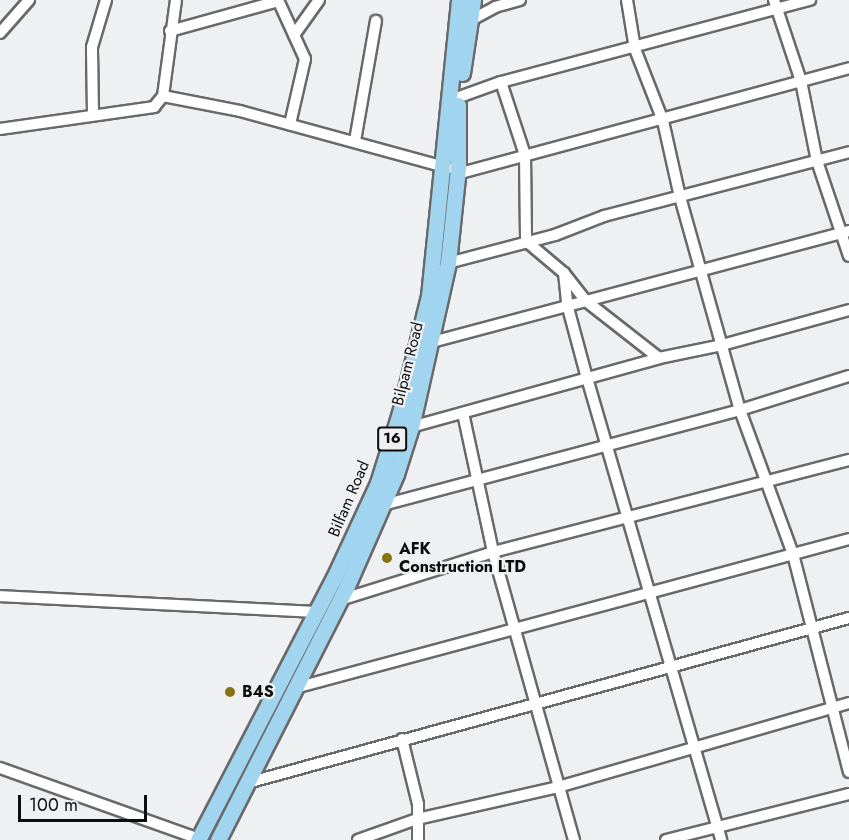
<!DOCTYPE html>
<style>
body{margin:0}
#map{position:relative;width:849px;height:840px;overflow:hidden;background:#eff0f1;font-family:Jost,sans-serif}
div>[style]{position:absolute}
.roads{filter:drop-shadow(2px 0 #69696a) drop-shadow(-2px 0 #69696a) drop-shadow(0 2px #69696a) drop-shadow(0 -2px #69696a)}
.minor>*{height:10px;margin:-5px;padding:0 5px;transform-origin:5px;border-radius:5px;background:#fff}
.primary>*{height:15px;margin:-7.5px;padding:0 7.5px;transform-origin:7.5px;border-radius:7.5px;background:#a1d4ee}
.dots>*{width:16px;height:16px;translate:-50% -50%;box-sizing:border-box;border:3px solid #eff0f1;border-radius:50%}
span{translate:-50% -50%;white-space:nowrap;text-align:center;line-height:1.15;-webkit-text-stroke:4.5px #eff0f1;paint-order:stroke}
.shield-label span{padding:2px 4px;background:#eff0f1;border:2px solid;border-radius:4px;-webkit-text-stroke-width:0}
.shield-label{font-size:15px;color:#0d0d0d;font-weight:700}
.street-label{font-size:16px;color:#0d0d0d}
.poi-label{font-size:16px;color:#0d0d0d;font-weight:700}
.left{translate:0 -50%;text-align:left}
.scale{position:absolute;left:18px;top:795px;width:129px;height:27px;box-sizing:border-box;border:3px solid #0d0d0d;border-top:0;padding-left:8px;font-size:18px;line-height:21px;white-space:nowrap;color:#0d0d0d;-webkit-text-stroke:4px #eff0f1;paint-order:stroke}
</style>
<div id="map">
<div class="roads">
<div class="minor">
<div style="left:278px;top:0;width:65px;rotate:65.4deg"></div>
<div style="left:305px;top:59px;width:67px;rotate:103deg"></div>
<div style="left:627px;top:0;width:50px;rotate:80.7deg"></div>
<div style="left:635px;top:49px;width:77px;rotate:68.7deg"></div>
<div style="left:663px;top:121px;width:78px;rotate:77.4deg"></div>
<div style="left:680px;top:197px;width:221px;rotate:74.3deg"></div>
<div style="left:740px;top:410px;width:153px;rotate:69.8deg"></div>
<div style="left:793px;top:554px;width:225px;rotate:75.6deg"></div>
<div style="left:774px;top:0;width:85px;rotate:71.6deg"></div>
<div style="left:801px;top:81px;width:82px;rotate:78.7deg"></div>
<div style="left:817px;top:161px;width:100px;rotate:71.4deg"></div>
<div style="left:471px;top:20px;width:27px;rotate:-28deg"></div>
<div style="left:495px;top:7px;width:26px;rotate:-16deg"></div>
<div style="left:170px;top:31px;width:112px;rotate:-15.5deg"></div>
<div style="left:0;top:33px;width:44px;rotate:-48.7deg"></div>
<div style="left:294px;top:35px;width:43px;rotate:-54.5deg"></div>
<div style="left:501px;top:82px;width:77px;rotate:71.8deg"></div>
<div style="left:525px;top:155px;width:86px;rotate:89.3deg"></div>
<div style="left:526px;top:241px;width:50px;rotate:40.1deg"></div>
<div style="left:564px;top:273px;width:36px;rotate:52deg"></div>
<div style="left:586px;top:301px;width:93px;rotate:38deg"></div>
<div style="left:163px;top:96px;width:78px;rotate:11deg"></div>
<div style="left:240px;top:111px;width:216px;rotate:15.3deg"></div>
<div style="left:451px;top:100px;width:53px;rotate:-19.8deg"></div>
<div style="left:501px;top:82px;width:320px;rotate:-14.9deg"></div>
<div style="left:93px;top:113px;width:66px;rotate:-90.9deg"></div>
<div style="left:92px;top:47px;width:49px;rotate:-73.4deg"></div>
<div style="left:0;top:129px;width:156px;rotate:-8.1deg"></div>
<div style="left:154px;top:107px;width:14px;rotate:-51deg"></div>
<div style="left:163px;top:96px;width:97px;rotate:-82.3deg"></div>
<div style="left:355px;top:141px;width:122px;rotate:-80.1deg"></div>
<div style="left:457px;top:174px;width:406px;rotate:-15.1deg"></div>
<div style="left:448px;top:263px;width:111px;rotate:-14.7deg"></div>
<div style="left:555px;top:235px;width:53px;rotate:-21.2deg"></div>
<div style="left:604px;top:216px;width:253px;rotate:-14.6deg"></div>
<div style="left:564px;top:273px;width:31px;rotate:84deg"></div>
<div style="left:567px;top:304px;width:77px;rotate:74.9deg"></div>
<div style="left:587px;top:378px;width:481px;rotate:73.8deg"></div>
<div style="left:432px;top:342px;width:432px;rotate:-14.9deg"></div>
<div style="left:463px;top:413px;width:142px;rotate:77.8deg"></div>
<div style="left:493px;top:552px;width:299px;rotate:74.3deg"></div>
<div style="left:411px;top:427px;width:257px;rotate:-15.5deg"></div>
<div style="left:659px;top:358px;width:64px;rotate:-11.7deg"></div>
<div style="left:722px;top:345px;width:132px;rotate:-15.4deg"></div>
<div style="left:383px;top:505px;width:369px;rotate:-14.9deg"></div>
<div style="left:740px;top:410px;width:114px;rotate:-17.3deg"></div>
<div style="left:0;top:596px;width:317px;rotate:2.9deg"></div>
<div style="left:340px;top:600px;width:160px;rotate:-17.4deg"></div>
<div style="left:493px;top:552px;width:368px;rotate:-14.5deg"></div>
<div style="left:295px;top:688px;width:574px;rotate:-15.05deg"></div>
<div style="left:402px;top:739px;width:67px;rotate:76.2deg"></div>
<div style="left:418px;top:804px;width:36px;rotate:90deg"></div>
<div style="left:0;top:768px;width:211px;rotate:19.6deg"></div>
<div style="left:247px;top:783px;width:624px;rotate:-15.33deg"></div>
<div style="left:358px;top:840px;width:63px;rotate:-19.6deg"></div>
<div style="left:417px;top:819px;width:145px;rotate:-12.8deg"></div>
<div style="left:558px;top:787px;width:303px;rotate:-16.1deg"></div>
<div style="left:666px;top:840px;width:189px;rotate:-14.1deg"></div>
</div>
<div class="primary">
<div style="left:462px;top:73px;width:74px;rotate:-81.4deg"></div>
<div style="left:198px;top:840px;width:295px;rotate:-62.6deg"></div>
<div style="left:334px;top:578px;width:105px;rotate:-65.1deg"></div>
<div style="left:378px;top:483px;width:73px;rotate:-72.6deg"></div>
<div style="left:400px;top:413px;width:121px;rotate:-76.1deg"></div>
<div style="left:429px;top:296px;width:298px;rotate:-84.2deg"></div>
<div style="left:218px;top:840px;width:283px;rotate:-63.1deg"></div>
<div style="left:346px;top:588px;width:124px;rotate:-66.3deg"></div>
<div style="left:396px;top:474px;width:49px;rotate:-72.3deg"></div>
<div style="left:411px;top:427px;width:168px;rotate:-77.3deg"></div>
<div style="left:448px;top:263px;width:96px;rotate:-84deg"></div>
<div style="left:458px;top:168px;width:63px;rotate:-90deg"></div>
</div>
</div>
<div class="dots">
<div style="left:387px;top:558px;background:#887112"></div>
<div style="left:230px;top:692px;background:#887112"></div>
</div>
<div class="shield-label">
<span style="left:392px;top:439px">16</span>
</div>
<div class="street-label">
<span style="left:408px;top:364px;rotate:-76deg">Bilpam Road</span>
<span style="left:349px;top:499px;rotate:-67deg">Bilfam Road</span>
</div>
<div class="poi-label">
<span class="left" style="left:399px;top:558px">AFK<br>Construction LTD</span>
<span class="left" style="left:242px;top:692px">B4S</span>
</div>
<div class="scale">100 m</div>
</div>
